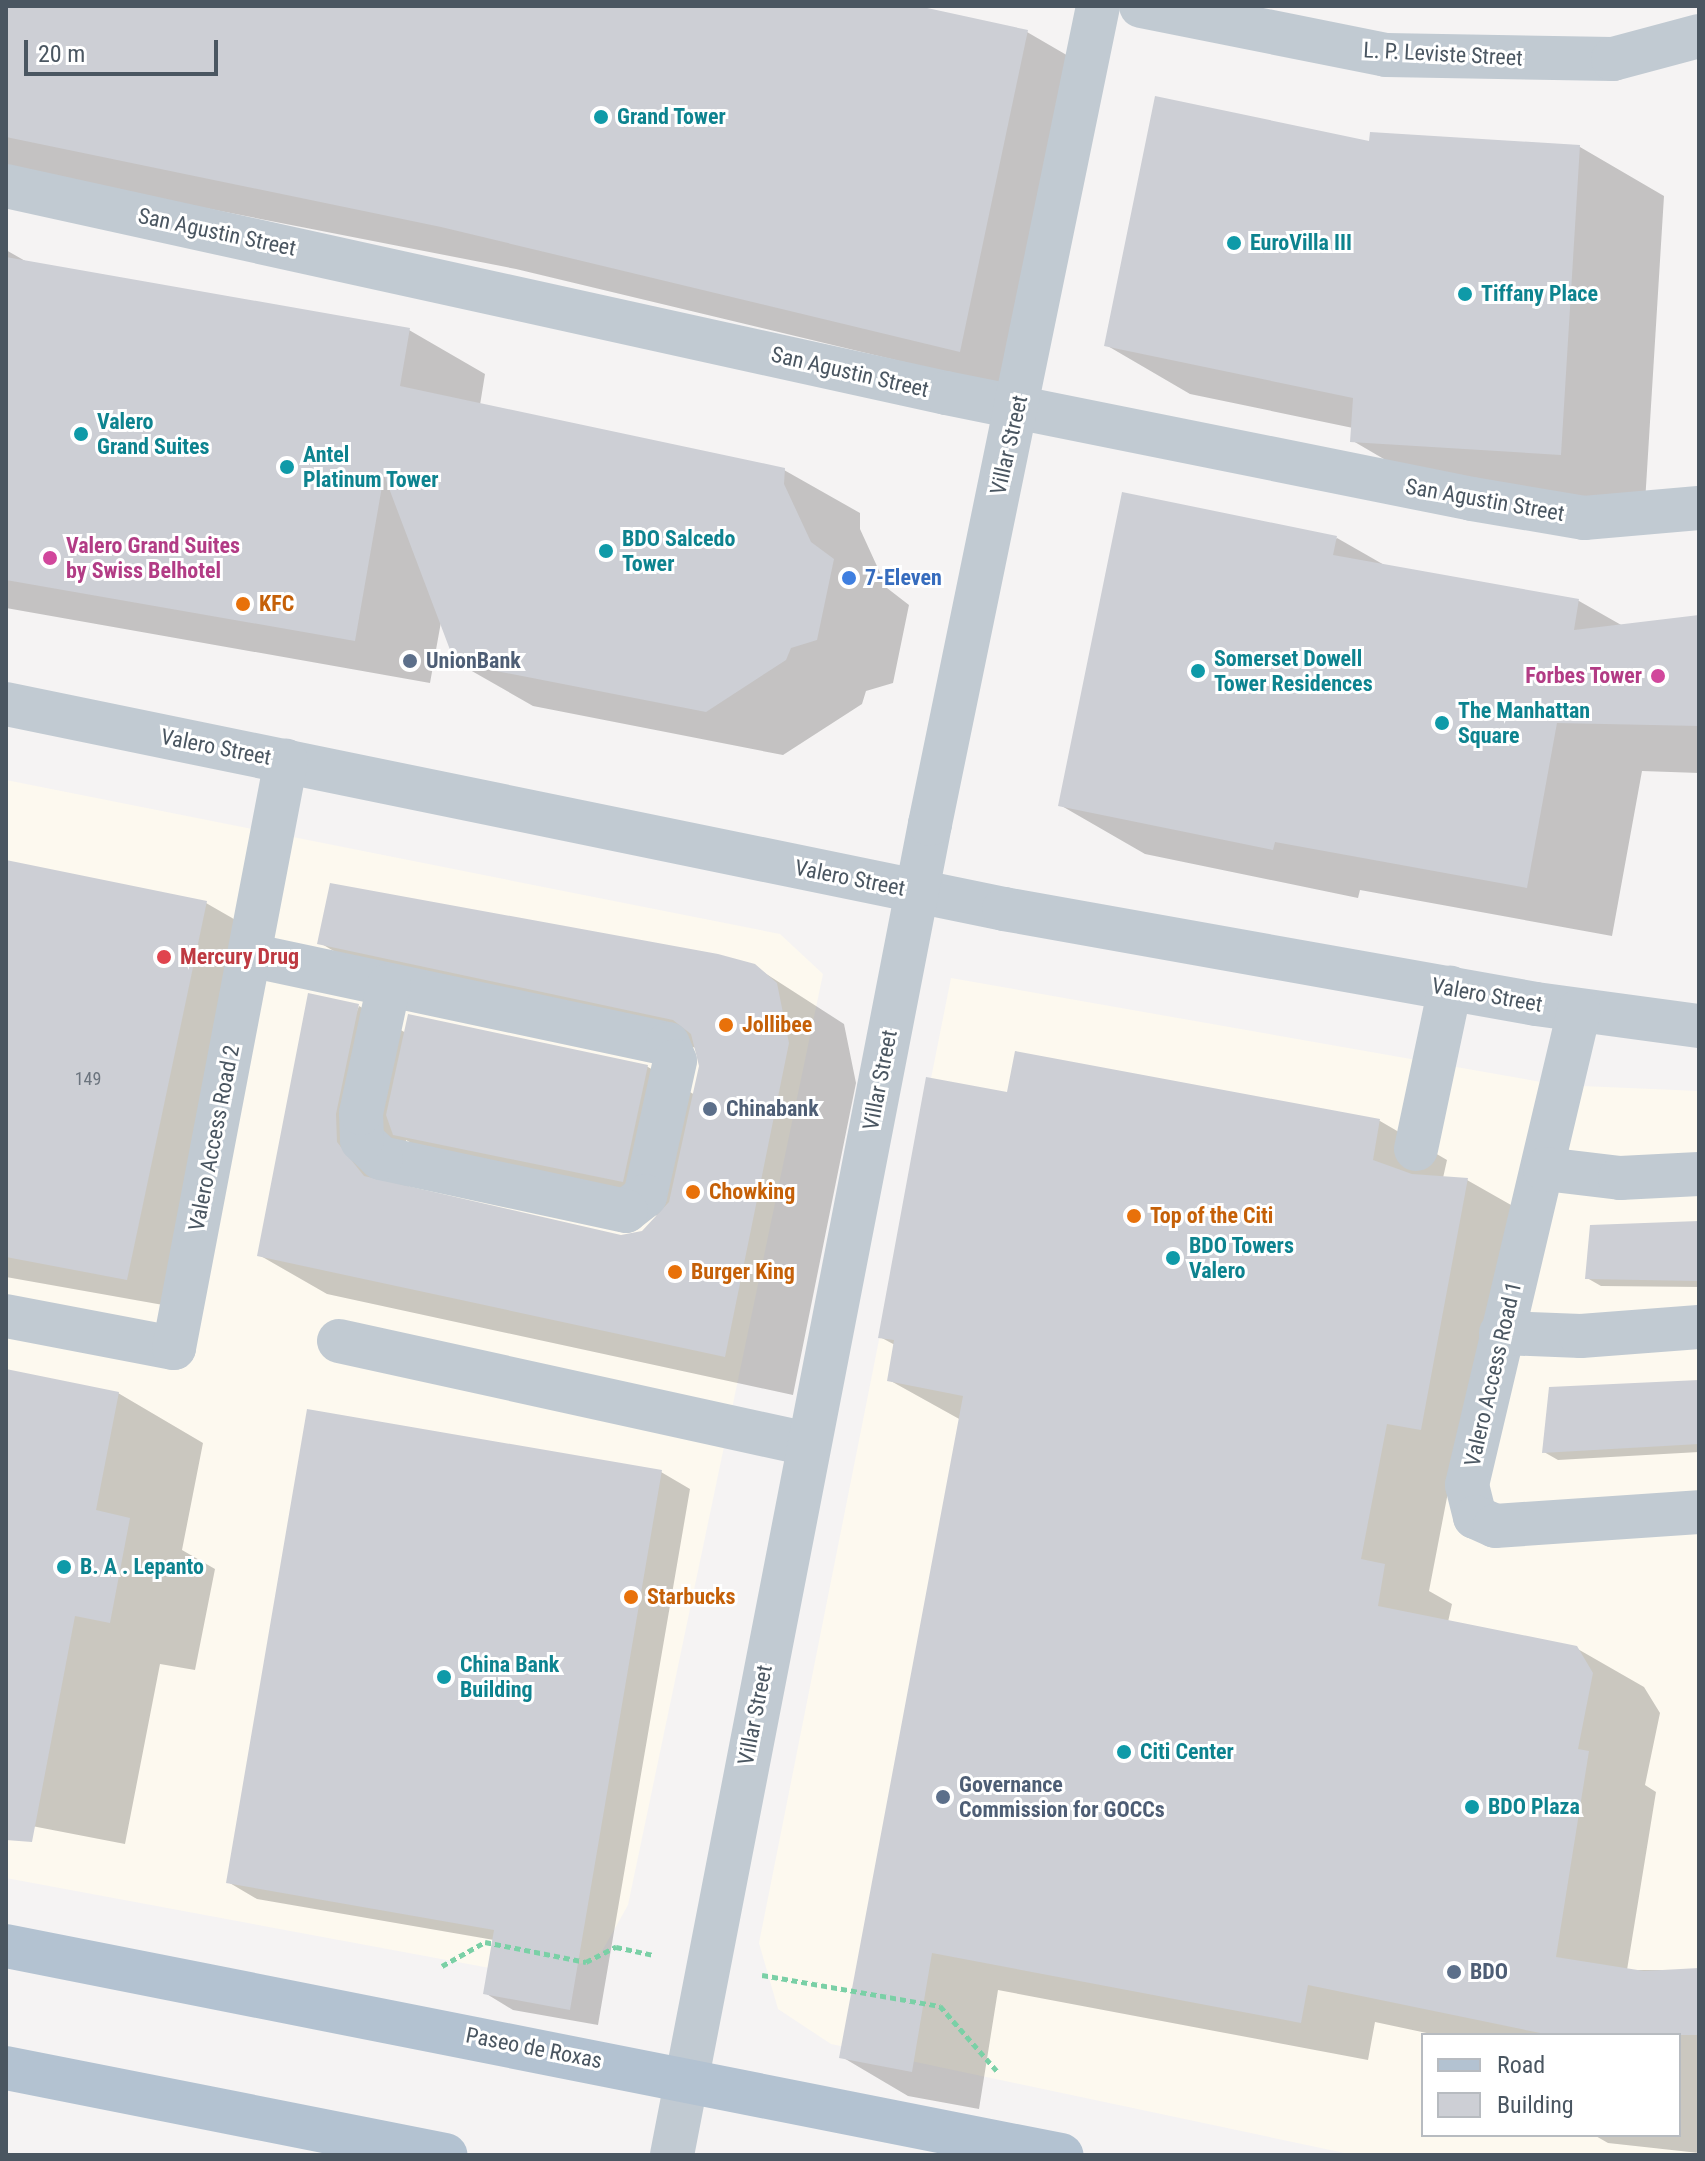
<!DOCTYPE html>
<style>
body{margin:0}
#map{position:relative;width:1705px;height:2161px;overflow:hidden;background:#f5f3f3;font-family:"Roboto Condensed",sans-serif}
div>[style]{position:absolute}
.commercial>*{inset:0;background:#fdf9ef}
.shadow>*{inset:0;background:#0003}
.building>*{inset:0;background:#cdcfd5}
.path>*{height:5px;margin-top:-2.5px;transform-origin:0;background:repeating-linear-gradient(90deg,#7ad0a6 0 6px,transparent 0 10px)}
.minor>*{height:44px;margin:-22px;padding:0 22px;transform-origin:22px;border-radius:22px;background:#c1cad2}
.major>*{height:44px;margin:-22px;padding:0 22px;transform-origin:22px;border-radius:22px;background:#b3c2d1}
.dots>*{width:22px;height:22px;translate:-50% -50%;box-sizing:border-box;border:4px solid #fff;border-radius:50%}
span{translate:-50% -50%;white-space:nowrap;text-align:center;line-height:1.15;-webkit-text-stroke:6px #fff;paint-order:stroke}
.number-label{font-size:18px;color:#6b747e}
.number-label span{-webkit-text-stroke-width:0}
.street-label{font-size:22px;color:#4a5661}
.culture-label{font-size:22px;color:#0d838f;font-weight:700}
.left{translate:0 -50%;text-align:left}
.hotel-label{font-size:22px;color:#b23c85;font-weight:700}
.right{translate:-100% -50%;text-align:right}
.shop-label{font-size:22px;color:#366cbe;font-weight:700}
.food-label{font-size:22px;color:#c56008;font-weight:700}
.service-label{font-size:22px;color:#4e5e75;font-weight:700}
.health-label{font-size:22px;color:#be3a42;font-weight:700}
.frame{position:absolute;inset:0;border:8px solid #4a5661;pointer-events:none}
.legend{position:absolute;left:1421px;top:2033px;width:260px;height:104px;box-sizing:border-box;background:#fff;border:2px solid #b7bbc0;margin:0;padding:10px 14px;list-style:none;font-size:24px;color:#4a5661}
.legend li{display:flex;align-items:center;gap:16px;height:40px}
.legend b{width:40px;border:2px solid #b7bbc0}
.scale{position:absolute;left:24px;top:40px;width:194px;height:36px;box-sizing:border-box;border:4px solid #4a5661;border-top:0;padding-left:10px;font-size:24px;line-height:28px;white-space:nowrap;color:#4a5661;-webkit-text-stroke:6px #fff;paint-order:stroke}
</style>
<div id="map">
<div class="commercial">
<div style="clip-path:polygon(6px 780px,780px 934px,823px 974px,628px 1905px,597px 1960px,527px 1975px,6px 1878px)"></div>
<div style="clip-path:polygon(evenodd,951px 978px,1558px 1085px,1699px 1091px,1699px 2155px,1354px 2155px,831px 2044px,778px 2009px,759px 1943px,951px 978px,1423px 2035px,1679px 2035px,1679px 2135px,1423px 2135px,1423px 2035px)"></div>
</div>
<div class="shadow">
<div style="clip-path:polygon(6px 6px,906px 6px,1027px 32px,1101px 75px,1033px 393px,516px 269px,6px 169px)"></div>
<div style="clip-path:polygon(1371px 143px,1580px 147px,1664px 196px,1645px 503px,1437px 490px,1353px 441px,1353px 428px,1190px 394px,1106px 345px)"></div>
<div style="clip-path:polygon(6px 250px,27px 262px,409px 330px,485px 374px,480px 405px,784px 470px,860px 513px,860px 529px,887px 588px,909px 605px,893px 683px,866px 691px,862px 704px,783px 755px,533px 706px,456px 662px,441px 622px,430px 683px,6px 608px)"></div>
<div style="clip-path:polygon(1337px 538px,1386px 566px,1579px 601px,1623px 626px,1699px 617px,1699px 773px,1642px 771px,1612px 936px,1360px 890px,1358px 898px,1145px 854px,1060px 805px)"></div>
<div style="clip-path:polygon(6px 862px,206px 903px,258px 933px,180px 1308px,6px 1277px)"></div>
<div style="clip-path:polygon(evenodd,320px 943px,754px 966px,844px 1024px,856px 1083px,793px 1395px,327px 1294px,259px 1255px,359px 1006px,406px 1033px,410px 1017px,648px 1067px,695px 1095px,701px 1066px,697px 1048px,387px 982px,320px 943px,406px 1140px,463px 1173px,659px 1216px,643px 1232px,621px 1238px,409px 1189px,406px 1140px)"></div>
<div style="clip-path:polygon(1016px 1053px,1380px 1121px,1447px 1160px,1443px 1178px,1467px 1180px,1534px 1218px,1454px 1461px,1429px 1591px,1452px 1604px,1448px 1622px,1576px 1648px,1644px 1687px,1660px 1713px,1645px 1785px,1656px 1792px,1627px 1970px,1699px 1970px,1699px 2153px,1608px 2143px,1594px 2135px,1679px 2135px,1679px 2035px,1436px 2035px,1375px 2022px,1368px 2060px,998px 1990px,979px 2109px,908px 2096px,842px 2057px,961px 1420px,889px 1380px,895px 1345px,880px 1337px,1009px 1094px)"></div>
<div style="clip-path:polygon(1699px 1223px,1699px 1287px,1601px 1286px,1587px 1278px)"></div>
<div style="clip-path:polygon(6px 1371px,118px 1393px,203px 1443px,182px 1550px,215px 1569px,195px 1670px,160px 1664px,125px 1844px,6px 1821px)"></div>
<div style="clip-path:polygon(1699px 1382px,1699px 1452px,1558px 1460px,1544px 1452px)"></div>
<div style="clip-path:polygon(661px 1472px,690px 1489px,598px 2025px,513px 2010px,485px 1993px,494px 1940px,257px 1899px,228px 1882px)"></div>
</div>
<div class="building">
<div style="clip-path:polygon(6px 6px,918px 6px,1028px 30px,960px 352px,441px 227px,6px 137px)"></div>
<div style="clip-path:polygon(1155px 96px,1369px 141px,1370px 132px,1580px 145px,1561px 455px,1350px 442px,1353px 398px,1104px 346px)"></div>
<div style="clip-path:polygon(6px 257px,410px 328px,400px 386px,785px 468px,784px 484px,811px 542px,834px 559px,817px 640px,791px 648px,786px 660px,706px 712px,455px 663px,384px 475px,355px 641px,6px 580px)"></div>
<div style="clip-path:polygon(1122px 492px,1337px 536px,1333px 555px,1579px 599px,1574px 630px,1699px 615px,1699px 726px,1557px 723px,1527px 888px,1275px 842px,1273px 850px,1058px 806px)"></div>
<div style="clip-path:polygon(6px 860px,207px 901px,127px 1280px,6px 1257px)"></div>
<div style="clip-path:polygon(330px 883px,718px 954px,755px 964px,777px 983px,789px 1043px,725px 1357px,257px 1256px,308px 993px,359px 1004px,336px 1114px,337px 1142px,364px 1176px,621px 1235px,642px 1231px,669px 1202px,699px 1066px,691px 1034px,673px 1020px,317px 944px)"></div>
<div style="clip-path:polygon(408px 1014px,648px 1065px,623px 1182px,393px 1135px,386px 1115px)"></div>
<div style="clip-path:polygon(1015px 1051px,1380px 1119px,1373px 1160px,1412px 1174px,1468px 1178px,1421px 1430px,1387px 1424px,1361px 1559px,1385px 1564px,1378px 1606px,1577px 1646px,1593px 1673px,1578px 1749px,1589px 1751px,1556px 1957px,1644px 1971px,1699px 1968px,1699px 2035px,1550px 2035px,1308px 1985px,1301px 2023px,932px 1953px,912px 2072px,839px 2058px,963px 1396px,887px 1381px,894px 1340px,878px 1338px,926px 1077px,1007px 1092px)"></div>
<div style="clip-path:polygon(1699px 1221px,1699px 1281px,1585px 1279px,1590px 1225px)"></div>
<div style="clip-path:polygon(6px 1369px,119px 1392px,96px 1510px,130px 1518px,110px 1623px,75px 1616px,32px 1842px,6px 1840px)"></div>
<div style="clip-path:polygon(1699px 1380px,1699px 1444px,1542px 1453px,1549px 1387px)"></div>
<div style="clip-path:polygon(307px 1409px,662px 1470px,570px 2010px,483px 1994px,494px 1930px,226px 1883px)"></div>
</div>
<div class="path">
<div style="left:442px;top:1966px;width:49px;rotate:-29.2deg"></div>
<div style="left:485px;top:1942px;width:103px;rotate:11.2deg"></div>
<div style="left:586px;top:1962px;width:34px;rotate:-27deg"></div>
<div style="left:616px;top:1947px;width:39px;rotate:12deg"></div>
<div style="left:762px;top:1975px;width:181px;rotate:9.9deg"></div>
<div style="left:940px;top:2006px;width:86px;rotate:48.8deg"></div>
</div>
<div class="minor">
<div style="left:1141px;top:6px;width:250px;rotate:11.3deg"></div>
<div style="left:1386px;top:55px;width:227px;rotate:1deg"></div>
<div style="left:1613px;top:59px;width:89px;rotate:-15deg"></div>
<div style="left:6px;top:186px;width:963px;rotate:12.42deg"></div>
<div style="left:946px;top:393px;width:537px;rotate:11.39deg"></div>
<div style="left:1472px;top:499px;width:114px;rotate:9.6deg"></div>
<div style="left:1584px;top:518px;width:115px;rotate:-5deg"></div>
<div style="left:6px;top:704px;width:1019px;rotate:11.61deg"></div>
<div style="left:1004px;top:909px;width:540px;rotate:10.12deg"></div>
<div style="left:1536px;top:1004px;width:164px;rotate:7.7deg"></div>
<div style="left:249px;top:955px;width:428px;rotate:12deg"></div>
<div style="left:668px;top:1044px;width:18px;rotate:68deg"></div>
<div style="left:675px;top:1061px;width:138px;rotate:102.5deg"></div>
<div style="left:645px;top:1196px;width:24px;rotate:142deg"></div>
<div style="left:626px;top:1211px;width:251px;rotate:-167.8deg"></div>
<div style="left:381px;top:1158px;width:26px;rotate:-137deg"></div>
<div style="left:362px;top:1140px;width:27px;rotate:-92deg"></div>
<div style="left:361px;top:1113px;width:131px;rotate:-77.7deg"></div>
<div style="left:1579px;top:1011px;width:487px;rotate:103.3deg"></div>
<div style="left:1467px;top:1485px;width:33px;rotate:76deg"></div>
<div style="left:1475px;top:1517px;width:22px;rotate:24deg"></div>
<div style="left:1495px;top:1526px;width:204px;rotate:-3.9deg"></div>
<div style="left:1416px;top:1149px;width:165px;rotate:-78.1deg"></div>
<div style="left:1545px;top:1169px;width:76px;rotate:6.8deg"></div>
<div style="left:1620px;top:1178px;width:79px;rotate:-2.9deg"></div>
<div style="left:6px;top:1316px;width:171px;rotate:10.8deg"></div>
<div style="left:174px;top:1348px;width:598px;rotate:-79.2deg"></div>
<div style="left:1501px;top:1333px;width:80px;rotate:2.1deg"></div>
<div style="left:1581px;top:1336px;width:118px;rotate:-4.4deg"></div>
<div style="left:339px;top:1341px;width:480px;rotate:12.4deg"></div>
<div style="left:672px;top:2155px;width:1356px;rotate:-79.03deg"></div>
<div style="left:930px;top:824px;width:835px;rotate:-78.39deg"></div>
</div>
<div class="major">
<div style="left:6px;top:1946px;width:1076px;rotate:11.21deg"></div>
<div style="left:6px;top:2068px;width:448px;rotate:11.2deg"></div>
</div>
<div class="dots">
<div style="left:601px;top:117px;background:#0f9aa8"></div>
<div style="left:1234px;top:243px;background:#0f9aa8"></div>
<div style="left:1465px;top:294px;background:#0f9aa8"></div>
<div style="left:81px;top:434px;background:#0f9aa8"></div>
<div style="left:287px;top:467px;background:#0f9aa8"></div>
<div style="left:606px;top:551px;background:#0f9aa8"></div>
<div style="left:50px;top:558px;background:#d1479c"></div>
<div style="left:849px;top:578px;background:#3f7fe0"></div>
<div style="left:243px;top:604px;background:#e8710a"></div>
<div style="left:410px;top:661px;background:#5c6f8a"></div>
<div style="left:1198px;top:671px;background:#0f9aa8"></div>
<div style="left:1658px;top:676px;background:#d1479c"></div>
<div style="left:1442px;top:723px;background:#0f9aa8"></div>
<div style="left:164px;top:957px;background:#e0444e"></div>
<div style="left:726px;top:1025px;background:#e8710a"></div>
<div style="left:710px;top:1109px;background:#5c6f8a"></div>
<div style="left:693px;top:1192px;background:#e8710a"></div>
<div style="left:1134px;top:1216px;background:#e8710a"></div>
<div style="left:1173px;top:1258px;background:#0f9aa8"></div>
<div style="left:675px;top:1272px;background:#e8710a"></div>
<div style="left:64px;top:1567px;background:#0f9aa8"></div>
<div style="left:631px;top:1597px;background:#e8710a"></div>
<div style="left:444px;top:1677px;background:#0f9aa8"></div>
<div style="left:1124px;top:1752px;background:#0f9aa8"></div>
<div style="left:943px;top:1797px;background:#5c6f8a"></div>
<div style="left:1472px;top:1807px;background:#0f9aa8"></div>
<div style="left:1454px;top:1972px;background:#5c6f8a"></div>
</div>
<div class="number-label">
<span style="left:88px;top:1079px">149</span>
</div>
<div class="street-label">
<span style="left:1443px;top:54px;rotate:3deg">L. P. Leviste Street</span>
<span style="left:217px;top:232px;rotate:12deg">San Agustin Street</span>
<span style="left:850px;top:372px;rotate:13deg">San Agustin Street</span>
<span style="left:1009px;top:445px;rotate:-77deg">Villar Street</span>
<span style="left:1485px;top:500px;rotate:10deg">San Agustin Street</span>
<span style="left:216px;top:747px;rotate:11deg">Valero Street</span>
<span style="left:850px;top:878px;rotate:11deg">Valero Street</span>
<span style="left:1487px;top:995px;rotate:10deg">Valero Street</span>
<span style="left:880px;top:1080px;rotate:-79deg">Villar Street</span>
<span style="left:214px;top:1138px;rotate:-79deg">Valero Access Road 2</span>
<span style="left:1493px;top:1374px;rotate:-77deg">Valero Access Road 1</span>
<span style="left:755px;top:1715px;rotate:-79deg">Villar Street</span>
<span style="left:534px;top:2048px;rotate:11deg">Paseo de Roxas</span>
</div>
<div class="culture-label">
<span class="left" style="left:617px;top:117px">Grand Tower</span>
<span class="left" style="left:1250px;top:243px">EuroVilla III</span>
<span class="left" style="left:1481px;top:294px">Tiffany Place</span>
<span class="left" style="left:97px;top:434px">Valero<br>Grand Suites</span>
<span class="left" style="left:303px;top:467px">Antel<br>Platinum Tower</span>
<span class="left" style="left:622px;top:551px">BDO Salcedo<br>Tower</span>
<span class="left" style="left:1214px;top:671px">Somerset Dowell<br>Tower Residences</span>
<span class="left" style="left:1458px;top:723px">The Manhattan<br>Square</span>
<span class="left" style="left:1189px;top:1258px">BDO Towers<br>Valero</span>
<span class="left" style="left:80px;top:1567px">B. A . Lepanto</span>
<span class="left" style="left:460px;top:1677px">China Bank<br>Building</span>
<span class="left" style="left:1140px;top:1752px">Citi Center</span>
<span class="left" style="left:1488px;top:1807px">BDO Plaza</span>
</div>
<div class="hotel-label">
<span class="left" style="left:66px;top:558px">Valero Grand Suites<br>by Swiss Belhotel</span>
<span class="right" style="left:1642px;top:676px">Forbes Tower</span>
</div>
<div class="shop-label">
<span class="left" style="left:865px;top:578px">7-Eleven</span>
</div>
<div class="food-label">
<span class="left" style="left:259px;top:604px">KFC</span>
<span class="left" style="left:742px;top:1025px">Jollibee</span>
<span class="left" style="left:709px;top:1192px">Chowking</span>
<span class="left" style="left:1150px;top:1216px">Top of the Citi</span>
<span class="left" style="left:691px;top:1272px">Burger King</span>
<span class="left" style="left:647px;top:1597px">Starbucks</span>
</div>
<div class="service-label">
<span class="left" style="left:426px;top:661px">UnionBank</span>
<span class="left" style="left:726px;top:1109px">Chinabank</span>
<span class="left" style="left:959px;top:1797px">Governance<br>Commission for GOCCs</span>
<span class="left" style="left:1470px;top:1972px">BDO</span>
</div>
<div class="health-label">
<span class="left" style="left:180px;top:957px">Mercury Drug</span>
</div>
<div class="frame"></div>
<ul class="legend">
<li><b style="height:10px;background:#b3c2d1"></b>Road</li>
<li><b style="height:22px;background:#cdcfd5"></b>Building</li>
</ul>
<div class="scale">20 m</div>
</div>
